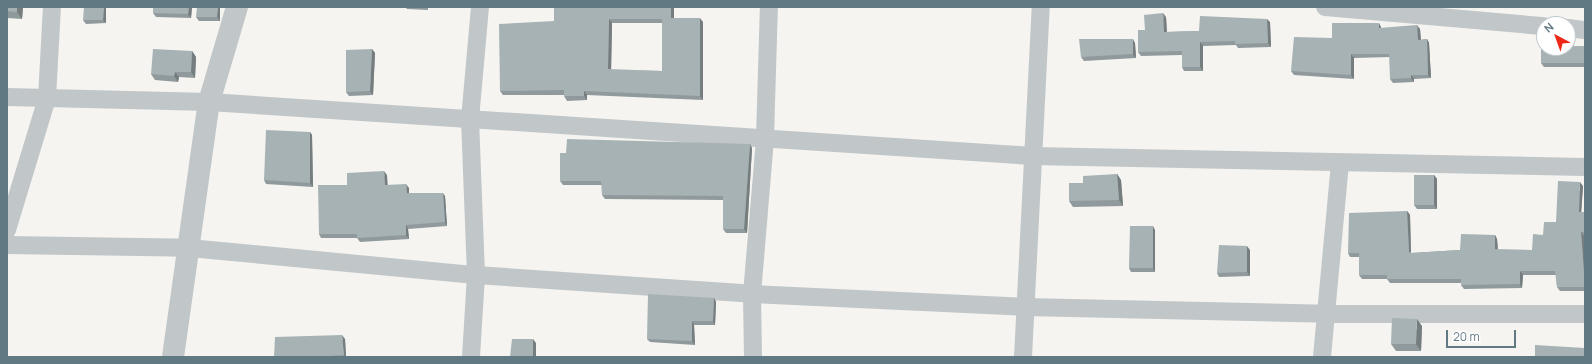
<!DOCTYPE html>
<style>
body{margin:0}
#map{position:relative;width:1592px;height:364px;overflow:hidden;background:#f5f4f0;font-family:Manrope,sans-serif}
div>[style]{position:absolute}
.minor>*{height:18px;margin:-9px;padding:0 9px;transform-origin:9px;border-radius:9px;background:#c1c6c8}
.tertiary>*{height:22px;margin:-11px;padding:0 11px;transform-origin:11px;border-radius:11px;background:#c1c6c8}
.wall>*{inset:0;background:#90999c}
.shaded-wall>*{inset:0;background:#757d7f}
.building>*{inset:0;background:#a7b2b5}
span{translate:-50% -50%;white-space:nowrap;text-align:center;line-height:1.15;-webkit-text-stroke:4px #fff;paint-order:stroke}
.frame{position:absolute;inset:0;border:8px solid #617983;pointer-events:none}
.north{position:absolute;left:1536px;top:16px;width:40px;height:40px;box-sizing:border-box;background:#fff;border:1px solid #c0c9cd;border-radius:50%;rotate:319deg;font-size:11px;font-weight:700;line-height:16px;text-align:center;color:#617983}
.north::after{content:'';display:block;margin:auto;width:14px;height:18px;background:#ed2817;clip-path:polygon(50% 0,100% 100%,50% 72%,0 100%)}
.scale{position:absolute;left:1446px;top:330px;width:70px;height:18px;box-sizing:border-box;border:2px solid #617983;border-top:0;padding-left:5px;font-size:12px;line-height:14px;white-space:nowrap;color:#617983;-webkit-text-stroke:3px #fff;paint-order:stroke}
</style>
<div id="map">
<div class="minor">
<div style="left:1325px;top:7px;width:220px;rotate:5deg"></div>
<div style="left:1568px;top:28px;width:17px;rotate:7deg"></div>
<div style="left:7px;top:97px;width:202px;rotate:1.4deg"></div>
<div style="left:209px;top:102px;width:825px;rotate:3.75deg"></div>
<div style="left:1032px;top:156px;width:553px;rotate:1.14deg"></div>
<div style="left:7px;top:230px;width:138px;rotate:-73.1deg"></div>
<div style="left:47px;top:98px;width:91px;rotate:-86.9deg"></div>
<div style="left:7px;top:245px;width:182px;rotate:0.9deg"></div>
<div style="left:189px;top:248px;width:288px;rotate:5.4deg"></div>
<div style="left:476px;top:275px;width:277px;rotate:3.9deg"></div>
<div style="left:752px;top:294px;width:273px;rotate:2.7deg"></div>
<div style="left:1025px;top:307px;width:300px;rotate:1.3deg"></div>
<div style="left:1325px;top:314px;width:260px"></div>
<div style="left:471px;top:357px;width:82px;rotate:-86.5deg"></div>
<div style="left:476px;top:275px;width:156px;rotate:-92.2deg"></div>
<div style="left:470px;top:119px;width:112px;rotate:-84.9deg"></div>
<div style="left:753px;top:357px;width:63px;rotate:-90.9deg"></div>
<div style="left:752px;top:294px;width:157px;rotate:-85.2deg"></div>
<div style="left:765px;top:138px;width:131px;rotate:-88.3deg"></div>
<div style="left:1023px;top:357px;width:350px;rotate:-87.1deg"></div>
<div style="left:1322px;top:357px;width:194px;rotate:-84.7deg"></div>
</div>
<div class="tertiary">
<div style="left:173px;top:357px;width:258px;rotate:-82deg"></div>
<div style="left:209px;top:102px;width:99px;rotate:-73.6deg"></div>
</div>
<div class="wall">
<div style="clip-path:polygon(7px 7px,23px 7px,22px 19px,7px 18px)"></div>
<div style="clip-path:polygon(106px 7px,106px 23px,86px 24px,83px 20px)"></div>
<div style="clip-path:polygon(192px 7px,191px 18px,156px 17px,153px 13px)"></div>
<div style="clip-path:polygon(220px 7px,220px 21px,199px 21px,196px 17px)"></div>
<div style="clip-path:polygon(405px 7px,428px 7px,428px 10px,407px 9px)"></div>
<div style="clip-path:polygon(evenodd,554px 7px,674px 7px,674px 18px,703px 22px,703px 100px,587px 95px,587px 100px,567px 101px,564px 96px,564px 95px,503px 95px,500px 91px,554px 21px,554px 7px,612px 23px,662px 23px,662px 71px,611px 70px,612px 23px)"></div>
<div style="clip-path:polygon(1166px 17px,1167px 32px,1199px 31px,1270px 22px,1271px 47px,1238px 48px,1236px 45px,1203px 46px,1203px 71px,1184px 71px,1182px 67px,1182px 55px,1141px 56px,1138px 52px,1145px 30px)"></div>
<div style="clip-path:polygon(1381px 27px,1381px 28px,1420px 29px,1421px 40px,1427px 39px,1429px 43px,1431px 78px,1414px 79px,1414px 82px,1393px 83px,1390px 79px,1390px 57px,1354px 58px,1354px 79px,1294px 75px,1291px 71px)"></div>
<div style="clip-path:polygon(1135px 43px,1136px 58px,1084px 61px,1081px 57px)"></div>
<div style="clip-path:polygon(1585px 46px,1585px 67px,1544px 67px,1541px 63px)"></div>
<div style="clip-path:polygon(372px 49px,375px 53px,373px 95px,349px 96px,346px 92px)"></div>
<div style="clip-path:polygon(192px 51px,196px 57px,195px 78px,179px 77px,178px 82px,155px 80px,151px 74px)"></div>
<div style="clip-path:polygon(310px 132px,312px 135px,313px 187px,266px 184px,264px 180px)"></div>
<div style="clip-path:polygon(752px 148px,747px 233px,726px 233px,723px 229px,723px 200px,605px 199px,602px 195px,602px 185px,563px 185px,560px 181px,566px 153px)"></div>
<div style="clip-path:polygon(1117px 174px,1121px 180px,1123px 206px,1073px 207px,1069px 201px,1083px 183px)"></div>
<div style="clip-path:polygon(387px 175px,387px 185px,409px 188px,409px 193px,445px 196px,447px 226px,408px 229px,409px 239px,360px 242px,357px 238px,321px 238px,319px 234px,347px 185px)"></div>
<div style="clip-path:polygon(1434px 175px,1437px 179px,1437px 209px,1417px 209px,1414px 205px)"></div>
<div style="clip-path:polygon(1583px 186px,1581px 212px,1585px 212px,1585px 236px,1584px 236px,1585px 252px,1585px 291px,1560px 291px,1557px 287px,1556px 275px,1523px 275px,1522px 288px,1464px 289px,1461px 285px,1461px 283px,1390px 283px,1387px 279px,1362px 279px,1359px 275px,1359px 257px,1350px 257px,1348px 253px,1407px 211px,1410px 215px,1411px 253px,1460px 250px,1495px 235px,1497px 239px,1498px 250px,1532px 250px,1543px 235px,1556px 222px)"></div>
<div style="clip-path:polygon(1155px 230px,1155px 272px,1131px 272px,1129px 268px)"></div>
<div style="clip-path:polygon(1250px 250px,1250px 276px,1219px 277px,1217px 273px)"></div>
<div style="clip-path:polygon(714px 298px,716px 302px,715px 325px,694px 325px,695px 345px,650px 342px,647px 339px)"></div>
<div style="clip-path:polygon(1422px 326px,1421px 351px,1396px 351px,1391px 344px)"></div>
<div style="clip-path:polygon(345px 339px,346px 357px,274px 357px)"></div>
</div>
<div class="shaded-wall">
<div style="clip-path:polygon(17px 7px,23px 7px,22px 19px,17px 12px)"></div>
<div style="clip-path:polygon(104px 7px,106px 7px,106px 23px,103px 20px)"></div>
<div style="clip-path:polygon(189px 7px,192px 7px,191px 18px,188px 14px)"></div>
<div style="clip-path:polygon(218px 7px,220px 7px,220px 21px,217px 17px)"></div>
<div style="clip-path:polygon(671px 7px,674px 7px,674px 22px,671px 18px)"></div>
<div style="clip-path:polygon(1163px 13px,1166px 17px,1167px 36px,1164px 32px)"></div>
<div style="clip-path:polygon(700px 18px,703px 22px,703px 100px,700px 96px)"></div>
<div style="clip-path:polygon(609px 19px,612px 23px,611px 74px,608px 69px)"></div>
<div style="clip-path:polygon(1267px 19px,1270px 22px,1271px 47px,1268px 43px)"></div>
<div style="clip-path:polygon(1379px 23px,1381px 27px,1381px 32px,1379px 28px)"></div>
<div style="clip-path:polygon(1417px 25px,1420px 29px,1421px 44px,1418px 40px)"></div>
<div style="clip-path:polygon(1133px 39px,1135px 43px,1136px 58px,1133px 54px)"></div>
<div style="clip-path:polygon(1427px 39px,1429px 43px,1431px 78px,1428px 75px)"></div>
<div style="clip-path:polygon(1200px 42px,1203px 46px,1203px 71px,1200px 67px)"></div>
<div style="clip-path:polygon(372px 49px,375px 53px,373px 95px,370px 91px)"></div>
<div style="clip-path:polygon(192px 51px,196px 57px,195px 78px,191px 72px)"></div>
<div style="clip-path:polygon(1351px 54px,1354px 58px,1354px 79px,1351px 75px)"></div>
<div style="clip-path:polygon(175px 72px,179px 77px,178px 82px,174px 76px)"></div>
<div style="clip-path:polygon(1411px 75px,1414px 79px,1414px 82px,1411px 78px)"></div>
<div style="clip-path:polygon(584px 91px,587px 95px,587px 100px,584px 96px)"></div>
<div style="clip-path:polygon(310px 132px,312px 135px,313px 187px,310px 183px)"></div>
<div style="clip-path:polygon(750px 144px,752px 148px,747px 233px,744px 229px)"></div>
<div style="clip-path:polygon(384px 171px,387px 175px,388px 189px,385px 185px)"></div>
<div style="clip-path:polygon(1117px 174px,1121px 180px,1123px 206px,1119px 200px)"></div>
<div style="clip-path:polygon(1434px 175px,1437px 179px,1437px 209px,1434px 205px)"></div>
<div style="clip-path:polygon(1580px 182px,1583px 186px,1581px 216px,1579px 212px)"></div>
<div style="clip-path:polygon(406px 184px,409px 188px,409px 197px,407px 193px)"></div>
<div style="clip-path:polygon(443px 193px,445px 196px,447px 226px,445px 222px)"></div>
<div style="clip-path:polygon(1407px 211px,1410px 215px,1411px 256px,1409px 252px)"></div>
<div style="clip-path:polygon(406px 225px,408px 229px,409px 239px,406px 235px)"></div>
<div style="clip-path:polygon(1153px 226px,1155px 230px,1155px 272px,1153px 268px)"></div>
<div style="clip-path:polygon(1581px 232px,1584px 236px,1585px 252px,1585px 283px)"></div>
<div style="clip-path:polygon(1495px 235px,1497px 239px,1498px 253px,1495px 249px)"></div>
<div style="clip-path:polygon(1247px 246px,1250px 250px,1250px 276px,1247px 272px)"></div>
<div style="clip-path:polygon(1520px 271px,1523px 275px,1522px 288px,1520px 284px)"></div>
<div style="clip-path:polygon(714px 298px,716px 302px,715px 325px,713px 321px)"></div>
<div style="clip-path:polygon(1417px 319px,1422px 326px,1421px 351px,1416px 344px)"></div>
<div style="clip-path:polygon(692px 321px,694px 325px,695px 345px,692px 341px)"></div>
<div style="clip-path:polygon(342px 335px,345px 339px,346px 357px,345px 357px,344px 355px)"></div>
<div style="clip-path:polygon(533px 339px,536px 343px,536px 357px,533px 357px)"></div>
</div>
<div class="building">
<div style="clip-path:polygon(7px 7px,17px 7px,17px 12px,7px 11px)"></div>
<div style="clip-path:polygon(84px 7px,104px 7px,103px 20px,83px 20px)"></div>
<div style="clip-path:polygon(153px 7px,189px 7px,188px 14px,153px 13px)"></div>
<div style="clip-path:polygon(197px 7px,218px 7px,217px 17px,196px 17px)"></div>
<div style="clip-path:polygon(evenodd,554px 7px,671px 7px,671px 18px,700px 18px,700px 96px,584px 91px,584px 96px,564px 96px,564px 90px,500px 91px,499px 24px,554px 21px,554px 7px,609px 19px,662px 19px,662px 71px,608px 69px,609px 19px)"></div>
<div style="clip-path:polygon(1163px 13px,1164px 32px,1199px 31px,1200px 16px,1267px 19px,1268px 43px,1235px 44px,1235px 41px,1200px 42px,1200px 67px,1182px 67px,1182px 51px,1138px 52px,1138px 30px,1145px 30px,1144px 15px)"></div>
<div style="clip-path:polygon(1332px 23px,1379px 23px,1379px 28px,1417px 25px,1418px 40px,1427px 39px,1428px 75px,1411px 75px,1411px 78px,1390px 79px,1389px 54px,1351px 54px,1351px 75px,1291px 71px,1294px 37px,1332px 38px)"></div>
<div style="clip-path:polygon(1079px 39px,1133px 39px,1133px 54px,1081px 57px)"></div>
<div style="clip-path:polygon(1568px 46px,1585px 46px,1585px 63px,1541px 63px,1541px 47px,1544px 47px,1544px 48px,1568px 48px)"></div>
<div style="clip-path:polygon(153px 49px,192px 51px,191px 72px,175px 72px,174px 76px,151px 74px)"></div>
<div style="clip-path:polygon(372px 49px,370px 91px,346px 92px,346px 50px)"></div>
<div style="clip-path:polygon(266px 130px,310px 132px,310px 183px,264px 180px)"></div>
<div style="clip-path:polygon(567px 139px,750px 144px,744px 229px,723px 229px,723px 196px,602px 195px,601px 181px,560px 181px,560px 153px,566px 153px)"></div>
<div style="clip-path:polygon(384px 171px,385px 185px,406px 184px,407px 193px,443px 193px,445px 222px,406px 225px,406px 235px,357px 238px,357px 234px,319px 234px,318px 185px,347px 185px,347px 173px)"></div>
<div style="clip-path:polygon(1117px 174px,1119px 200px,1069px 201px,1069px 183px,1083px 183px,1083px 176px)"></div>
<div style="clip-path:polygon(1414px 175px,1434px 175px,1434px 205px,1414px 205px)"></div>
<div style="clip-path:polygon(1558px 181px,1580px 182px,1579px 212px,1585px 212px,1585px 232px,1581px 232px,1585px 287px,1557px 287px,1555px 271px,1520px 271px,1520px 284px,1461px 285px,1461px 279px,1387px 279px,1387px 275px,1359px 275px,1359px 253px,1348px 253px,1349px 213px,1407px 211px,1409px 252px,1412px 253px,1460px 250px,1461px 234px,1495px 235px,1495px 249px,1532px 250px,1533px 234px,1543px 235px,1544px 222px,1556px 222px)"></div>
<div style="clip-path:polygon(1130px 226px,1153px 226px,1153px 268px,1129px 268px)"></div>
<div style="clip-path:polygon(1219px 245px,1247px 246px,1247px 272px,1217px 273px)"></div>
<div style="clip-path:polygon(648px 294px,714px 298px,713px 321px,692px 321px,692px 341px,647px 339px)"></div>
<div style="clip-path:polygon(1392px 318px,1417px 319px,1416px 344px,1391px 344px)"></div>
<div style="clip-path:polygon(342px 335px,344px 355px,316px 357px,274px 357px,275px 337px)"></div>
<div style="clip-path:polygon(512px 339px,533px 339px,533px 357px,510px 357px)"></div>
<div style="clip-path:polygon(1535px 345px,1585px 348px,1584px 357px,1535px 357px)"></div>
</div>
<div class="frame"></div>
<div class="north">N</div>
<div class="scale">20 m</div>
</div>
